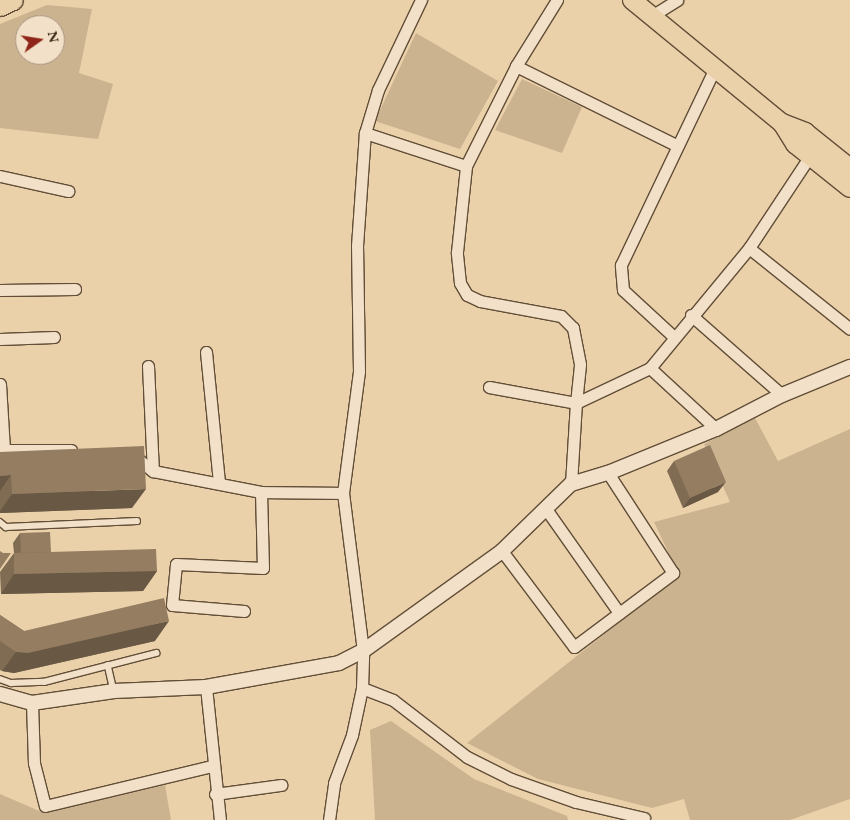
<!DOCTYPE html>
<style>
body{margin:0}
#map{position:relative;width:850px;height:820px;overflow:hidden;background:#ebd1aa;font-family:"EB Garamond",serif}
div>[style]{position:absolute}
.green>*{inset:0;background:#ccb390}
.roads{filter:drop-shadow(1px 0 #624e38) drop-shadow(-1px 0 #624e38) drop-shadow(0 1px #624e38) drop-shadow(0 -1px #624e38)}
.service>*{height:5.5px;margin:-2.75px;padding:0 2.75px;transform-origin:2.75px;border-radius:2.75px;background:#f2e1c8}
.minor>*{height:11px;margin:-5.5px;padding:0 5.5px;transform-origin:5.5px;border-radius:5.5px;background:#f2e1c8}
.tertiary>*{height:14px;margin:-7px;padding:0 7px;transform-origin:7px;border-radius:7px;background:#f2e1c8}
.primary>*{height:18px;margin:-9px;padding:0 9px;transform-origin:9px;border-radius:9px;background:#ebd1aa}
.trunk>*{height:19px;margin:-9.5px;padding:0 9.5px;transform-origin:9.5px;border-radius:9.5px;background:#ebd1aa}
.wall>*{inset:0;background:#7f6c53}
.shaded-wall>*{inset:0;background:#685844}
.building>*{inset:0;background:#947d61}
span{translate:-50% -50%;white-space:nowrap;text-align:center;line-height:1.15;-webkit-text-stroke:4.5px #f2e1c8;paint-order:stroke}
.north{position:absolute;left:15px;top:15px;width:50px;height:50px;box-sizing:border-box;background:#f2e1c8;border:1px solid #a6957f;border-radius:50%;rotate:77deg;font-size:14px;font-weight:700;line-height:20px;text-align:center;color:#352312}
.north::after{content:'';display:block;margin:auto;width:18px;height:22px;background:#8f2418;clip-path:polygon(50% 0,100% 100%,50% 72%,0 100%)}
</style>
<div id="map">
<div class="green">
<div style="clip-path:polygon(evenodd,47px 5px,92px 9px,79px 73px,113px 84px,98px 139px,0 128px,0 24px,47px 5px,25px 25px,55px 25px,55px 55px,25px 55px,25px 25px)"></div>
<div style="clip-path:polygon(416px 33px,498px 81px,460px 149px,375px 121px)"></div>
<div style="clip-path:polygon(522px 79px,582px 107px,562px 153px,495px 130px)"></div>
<div style="clip-path:polygon(755px 418px,778px 461px,850px 429px,850px 799px,790px 820px,690px 820px,684px 799px,652px 808px,538px 779px,467px 743px,679px 575px,654px 522px,730px 502px,704px 444px)"></div>
<div style="clip-path:polygon(391px 721px,474px 779px,567px 816px,568px 820px,375px 820px,370px 730px)"></div>
<div style="clip-path:polygon(165px 785px,171px 820px,0 820px,0 794px,44px 813px)"></div>
</div>
<div class="roads">
<div class="service">
<div style="left:0;top:522px;width:8px;rotate:40deg"></div>
<div style="left:6px;top:527px;width:131px;rotate:-2.6deg"></div>
<div style="left:108px;top:665px;width:27px;rotate:77deg"></div>
<div style="left:0;top:679px;width:12px;rotate:20deg"></div>
<div style="left:11px;top:683px;width:33px;rotate:-2deg"></div>
<div style="left:44px;top:682px;width:116px;rotate:-14.5deg"></div>
</div>
<div class="minor">
<div style="left:650px;top:17px;width:32px;rotate:-32deg"></div>
<div style="left:516px;top:66px;width:178px;rotate:26.3deg"></div>
<div style="left:365px;top:133px;width:106px;rotate:18.1deg"></div>
<div style="left:0;top:176px;width:70px;rotate:12.4deg"></div>
<div style="left:749px;top:248px;width:129px;rotate:38.7deg"></div>
<div style="left:0;top:290px;width:75px;rotate:-0.8deg"></div>
<div style="left:691px;top:315px;width:121px;rotate:41.3deg"></div>
<div style="left:674px;top:337px;width:69px;rotate:-137.3deg"></div>
<div style="left:623px;top:290px;width:25px;rotate:-95deg"></div>
<div style="left:621px;top:265px;width:221px;rotate:-64.5deg"></div>
<div style="left:0;top:339px;width:54px;rotate:-2.1deg"></div>
<div style="left:206px;top:352px;width:131px;rotate:84.3deg"></div>
<div style="left:148px;top:366px;width:105px;rotate:87.3deg"></div>
<div style="left:650px;top:368px;width:90px;rotate:42.7deg"></div>
<div style="left:0;top:384px;width:66px;rotate:86.5deg"></div>
<div style="left:489px;top:387px;width:88px;rotate:10.4deg"></div>
<div style="left:576px;top:403px;width:39px;rotate:-84deg"></div>
<div style="left:580px;top:364px;width:37px;rotate:-101deg"></div>
<div style="left:573px;top:328px;width:17px;rotate:-135deg"></div>
<div style="left:561px;top:316px;width:82px;rotate:-169.5deg"></div>
<div style="left:480px;top:301px;width:14px;rotate:-155deg"></div>
<div style="left:467px;top:295px;width:14px;rotate:-120deg"></div>
<div style="left:460px;top:283px;width:31px;rotate:-96deg"></div>
<div style="left:457px;top:252px;width:86px;rotate:-84deg"></div>
<div style="left:466px;top:166px;width:112px;rotate:-63.4deg"></div>
<div style="left:516px;top:66px;width:78px;rotate:-58.2deg"></div>
<div style="left:0;top:450px;width:71px"></div>
<div style="left:133px;top:455px;width:26px;rotate:39deg"></div>
<div style="left:153px;top:471px;width:110px;rotate:11deg"></div>
<div style="left:261px;top:492px;width:82px;rotate:0.7deg"></div>
<div style="left:571px;top:484px;width:81px;rotate:-86.5deg"></div>
<div style="left:576px;top:403px;width:82px;rotate:-25.3deg"></div>
<div style="left:650px;top:368px;width:156px;rotate:-50.5deg"></div>
<div style="left:749px;top:248px;width:110px;rotate:-56.5deg"></div>
<div style="left:546px;top:509px;width:127px;rotate:54.9deg"></div>
<div style="left:502px;top:551px;width:120px;rotate:53.1deg"></div>
<div style="left:574px;top:647px;width:124px;rotate:-36.8deg"></div>
<div style="left:673px;top:573px;width:119px;rotate:-123deg"></div>
<div style="left:244px;top:611px;width:72px;rotate:-175.2deg"></div>
<div style="left:172px;top:605px;width:41px;rotate:-84.4deg"></div>
<div style="left:176px;top:564px;width:87px;rotate:2.6deg"></div>
<div style="left:263px;top:568px;width:76px;rotate:-91.5deg"></div>
<div style="left:206px;top:687px;width:134px;rotate:84deg"></div>
<div style="left:362px;top:688px;width:33px;rotate:21deg"></div>
<div style="left:393px;top:700px;width:93px;rotate:37.6deg"></div>
<div style="left:467px;top:757px;width:49px;rotate:26.6deg"></div>
<div style="left:511px;top:779px;width:69px;rotate:19.5deg"></div>
<div style="left:576px;top:802px;width:70px;rotate:13.2deg"></div>
<div style="left:32px;top:703px;width:60px;rotate:88.1deg"></div>
<div style="left:34px;top:763px;width:44px;rotate:75.7deg"></div>
<div style="left:45px;top:806px;width:172px;rotate:-13.5deg"></div>
<div style="left:215px;top:794px;width:67px;rotate:-7.8deg"></div>
<div style="left:329px;top:820px;width:37px;rotate:-82deg"></div>
<div style="left:334px;top:783px;width:51px;rotate:-69.4deg"></div>
<div style="left:352px;top:735px;width:48px;rotate:-78deg"></div>
<div style="left:362px;top:688px;width:37px;rotate:-88deg"></div>
<div style="left:363px;top:651px;width:159px;rotate:-97.2deg"></div>
<div style="left:343px;top:493px;width:123px;rotate:-82.5deg"></div>
<div style="left:359px;top:371px;width:125px;rotate:-90.9deg"></div>
<div style="left:357px;top:246px;width:113px;rotate:-86deg"></div>
<div style="left:365px;top:133px;width:45px;rotate:-73.2deg"></div>
<div style="left:378px;top:90px;width:100px;rotate:-64.5deg"></div>
</div>
<div class="tertiary">
<div style="left:0;top:694px;width:33px;rotate:16deg"></div>
<div style="left:32px;top:703px;width:83px;rotate:-8.3deg"></div>
<div style="left:114px;top:691px;width:92px;rotate:-2.5deg"></div>
<div style="left:206px;top:687px;width:135px;rotate:-10.2deg"></div>
<div style="left:339px;top:663px;width:27px;rotate:-27deg"></div>
<div style="left:363px;top:651px;width:171px;rotate:-35.7deg"></div>
<div style="left:502px;top:551px;width:96px;rotate:-44.2deg"></div>
<div style="left:571px;top:484px;width:39px;rotate:-17deg"></div>
<div style="left:608px;top:473px;width:117px;rotate:-22.2deg"></div>
<div style="left:716px;top:429px;width:74px;rotate:-27.3deg"></div>
<div style="left:782px;top:395px;width:74px;rotate:-22.4deg"></div>
</div>
<div class="primary">
<div style="left:632px;top:0;width:194px;rotate:39.4deg"></div>
<div style="left:782px;top:123px;width:25px;rotate:58deg"></div>
<div style="left:795px;top:144px;width:70px;rotate:38.7deg"></div>
<div style="left:782px;top:123px;width:25px;rotate:21deg"></div>
<div style="left:805px;top:132px;width:58px;rotate:38.7deg"></div>
</div>
<div class="trunk">
<div style="left:0;top:6px;width:14px;rotate:-25deg"></div>
</div>
</div>
<div class="wall">
<div style="clip-path:polygon(0 452px,132px 508px,0 513px)"></div>
<div style="clip-path:polygon(674px 461px,718px 492px,683px 508px,667px 471px)"></div>
<div style="clip-path:polygon(20px 533px,51px 552px,157px 571px,143px 591px,1px 594px,0 572px,14px 553px,13px 543px)"></div>
<div style="clip-path:polygon(0 615px,24px 631px,155px 641px,14px 673px,2px 671px,0 670px)"></div>
</div>
<div class="shaded-wall">
<div style="clip-path:polygon(11px 475px,0 491px,0 476px)"></div>
<div style="clip-path:polygon(726px 482px,718px 492px,683px 508px,690px 498px)"></div>
<div style="clip-path:polygon(146px 489px,132px 508px,0 513px,0 511px,12px 494px)"></div>
<div style="clip-path:polygon(157px 571px,143px 591px,1px 594px,14px 574px)"></div>
<div style="clip-path:polygon(169px 621px,155px 641px,14px 673px,2px 671px,16px 652px)"></div>
</div>
<div class="building">
<div style="clip-path:polygon(710px 445px,726px 482px,690px 498px,674px 461px)"></div>
<div style="clip-path:polygon(144px 446px,146px 489px,12px 494px,11px 475px,0 476px,0 452px)"></div>
<div style="clip-path:polygon(50px 532px,51px 552px,21px 553px,20px 533px)"></div>
<div style="clip-path:polygon(156px 549px,157px 571px,14px 574px,14px 553px)"></div>
<div style="clip-path:polygon(0 551px,3px 553px,11px 553px,0 569px)"></div>
<div style="clip-path:polygon(164px 598px,169px 621px,28px 653px,16px 652px,0 641px,0 615px,24px 631px)"></div>
</div>
<div class="north">N</div>
</div>
